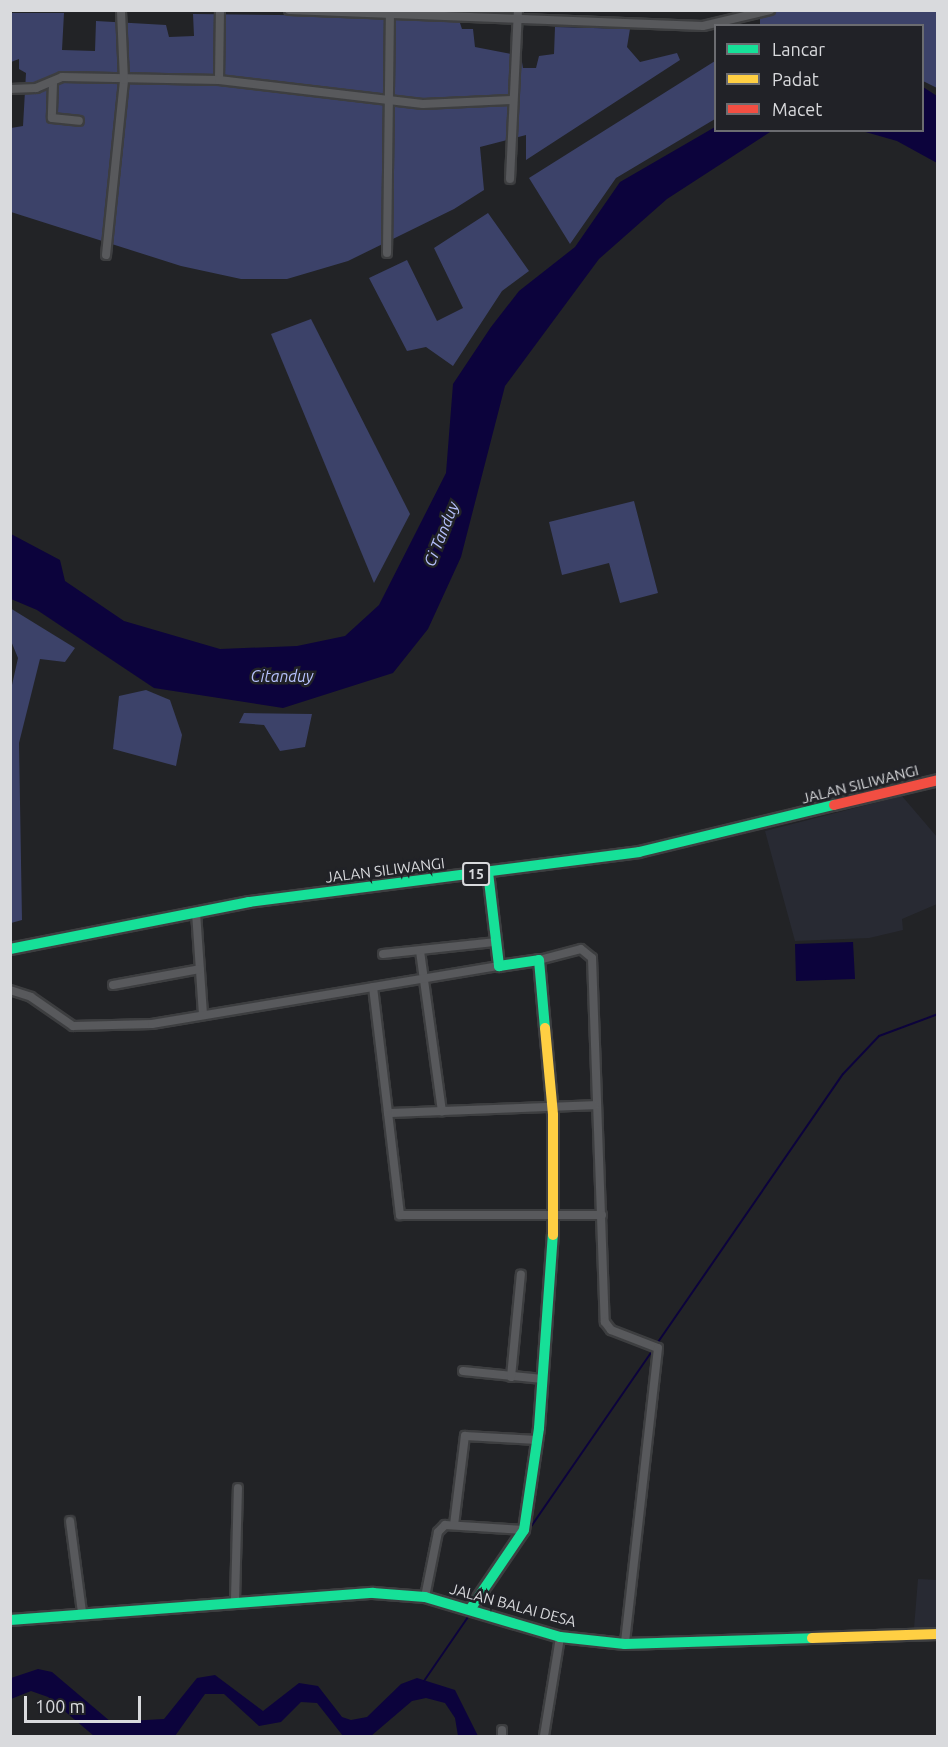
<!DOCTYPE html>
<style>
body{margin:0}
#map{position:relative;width:948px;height:1747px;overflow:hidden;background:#222326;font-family:Ubuntu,sans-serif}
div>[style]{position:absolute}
.built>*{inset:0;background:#282a33}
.green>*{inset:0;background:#3c4269}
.water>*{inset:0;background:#0c033c}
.stream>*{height:2px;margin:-1px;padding:0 1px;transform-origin:1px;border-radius:1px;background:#0c033c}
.roads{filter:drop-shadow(2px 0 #3d3e40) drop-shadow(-2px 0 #3d3e40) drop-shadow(0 2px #3d3e40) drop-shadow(0 -2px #3d3e40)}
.street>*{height:8px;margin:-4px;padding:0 4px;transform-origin:4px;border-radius:4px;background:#58595c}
.fast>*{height:10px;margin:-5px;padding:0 5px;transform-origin:5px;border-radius:5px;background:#16e098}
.slow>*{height:10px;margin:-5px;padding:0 5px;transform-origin:5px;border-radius:5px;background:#ffcf43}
.jam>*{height:10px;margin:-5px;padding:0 5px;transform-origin:5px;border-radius:5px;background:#f24e42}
span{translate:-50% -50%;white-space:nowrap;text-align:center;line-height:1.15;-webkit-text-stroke:5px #212227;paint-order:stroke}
.shield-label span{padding:2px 4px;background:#212227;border:2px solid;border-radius:4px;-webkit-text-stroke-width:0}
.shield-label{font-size:14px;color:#d9dadd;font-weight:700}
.street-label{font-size:15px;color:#d9dadd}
.water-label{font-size:16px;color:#b6c1fc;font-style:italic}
.frame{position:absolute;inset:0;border:12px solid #d9dadd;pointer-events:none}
.legend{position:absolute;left:714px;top:24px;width:210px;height:108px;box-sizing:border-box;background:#212227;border:2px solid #6b6c70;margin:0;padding:8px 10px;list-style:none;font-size:18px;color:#d9dadd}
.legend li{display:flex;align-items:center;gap:12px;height:30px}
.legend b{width:30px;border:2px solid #6b6c70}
.scale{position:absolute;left:24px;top:1696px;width:117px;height:27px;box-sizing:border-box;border:3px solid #d9dadd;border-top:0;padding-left:8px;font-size:18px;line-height:21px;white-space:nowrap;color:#d9dadd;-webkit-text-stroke:4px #212227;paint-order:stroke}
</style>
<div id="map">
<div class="built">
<div style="clip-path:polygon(902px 796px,937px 837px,937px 904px,902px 919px,903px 930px,869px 938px,795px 941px,765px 831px)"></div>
<div style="clip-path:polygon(918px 1579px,937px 1580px,937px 1630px,914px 1628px)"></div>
</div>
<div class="green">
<div style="clip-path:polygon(760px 11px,937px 11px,937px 88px,923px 81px,922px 26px,760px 25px)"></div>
<div style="clip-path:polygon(12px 13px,64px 13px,62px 50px,95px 51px,96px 21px,166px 25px,169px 37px,194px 36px,193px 14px,458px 17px,462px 29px,473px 29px,475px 47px,521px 56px,523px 68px,536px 68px,539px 56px,554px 54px,555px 27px,630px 29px,627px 47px,640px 62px,677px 53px,680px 60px,526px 160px,526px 135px,480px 147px,484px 190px,454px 209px,348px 261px,287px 279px,241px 279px,181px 266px,11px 212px,11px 128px,23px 126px,26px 73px,19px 69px,19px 59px,11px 62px)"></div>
<div style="clip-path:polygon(715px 61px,715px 119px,616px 178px,570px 244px,529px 178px)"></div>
<div style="clip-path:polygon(488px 213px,529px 271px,502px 291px,453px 366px,426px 347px,407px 351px,369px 278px,407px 260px,437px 321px,463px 308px,434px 248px)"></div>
<div style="clip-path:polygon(311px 319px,410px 514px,374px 583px,271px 334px)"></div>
<div style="clip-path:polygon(634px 501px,658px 593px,620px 603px,609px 563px,562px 575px,549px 522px)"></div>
<div style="clip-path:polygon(10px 608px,75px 648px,65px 662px,40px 659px,19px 743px,22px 920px,11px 923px,10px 694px,18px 658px,11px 641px)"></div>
<div style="clip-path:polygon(146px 690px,170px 700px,182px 735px,176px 766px,113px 749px,119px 696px)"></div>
<div style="clip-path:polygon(244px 713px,312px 714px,305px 747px,280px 751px,264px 725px,239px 723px)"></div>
</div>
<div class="water">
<div style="clip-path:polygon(923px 87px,937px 96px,937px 163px,897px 141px,862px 131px,922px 130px)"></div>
<div style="clip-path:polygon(715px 127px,784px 131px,770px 132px,667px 199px,599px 259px,505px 386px,461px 557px,428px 629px,393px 673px,283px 708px,154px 688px,37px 610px,11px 599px,11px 534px,60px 560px,65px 581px,124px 621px,220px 649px,297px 646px,345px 636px,379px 605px,446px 473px,453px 384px,491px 327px,519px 291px,575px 247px,620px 182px)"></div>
<div style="clip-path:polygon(853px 942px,855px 979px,796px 981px,795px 944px)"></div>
<div style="clip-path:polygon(38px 1669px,52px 1672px,111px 1722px,164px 1719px,197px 1678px,215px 1675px,263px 1711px,299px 1683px,318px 1686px,342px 1717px,351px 1720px,367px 1717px,401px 1684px,417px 1678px,455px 1690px,478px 1736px,458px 1736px,455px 1718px,445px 1703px,426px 1698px,412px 1701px,371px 1736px,343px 1736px,317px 1703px,301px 1702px,281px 1722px,259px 1726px,224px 1694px,205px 1694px,175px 1736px,94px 1736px,48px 1697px,31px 1691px,11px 1699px,11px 1678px)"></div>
</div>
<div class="stream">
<div style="left:656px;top:1345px;width:329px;rotate:-55.4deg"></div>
<div style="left:843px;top:1074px;width:52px;rotate:-46.5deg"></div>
<div style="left:879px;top:1036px;width:63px;rotate:-20.4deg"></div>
<div style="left:530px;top:1528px;width:216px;rotate:-55.4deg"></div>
<div style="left:424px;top:1681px;width:81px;rotate:-55.5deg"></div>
</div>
<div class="roads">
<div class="street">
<div style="left:289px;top:10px;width:414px;rotate:2.2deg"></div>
<div style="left:703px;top:26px;width:69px;rotate:-13.4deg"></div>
<div style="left:219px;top:80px;width:70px;rotate:-89.2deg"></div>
<div style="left:53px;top:83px;width:35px;rotate:92deg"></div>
<div style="left:52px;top:118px;width:27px;rotate:6deg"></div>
<div style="left:10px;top:89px;width:26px;rotate:-2deg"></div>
<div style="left:36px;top:88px;width:28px;rotate:-23deg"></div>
<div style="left:62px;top:77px;width:157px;rotate:1.1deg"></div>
<div style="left:219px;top:80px;width:205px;rotate:6.7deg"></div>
<div style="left:423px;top:104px;width:88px;rotate:-2.6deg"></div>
<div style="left:510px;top:179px;width:169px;rotate:-87.3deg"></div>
<div style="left:387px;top:253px;width:241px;rotate:-89.3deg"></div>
<div style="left:106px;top:255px;width:176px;rotate:-84.1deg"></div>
<div style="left:124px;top:80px;width:70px;rotate:-92.5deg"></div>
<div style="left:196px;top:912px;width:103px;rotate:86.1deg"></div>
<div style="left:420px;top:951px;width:162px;rotate:82.2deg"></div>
<div style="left:383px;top:954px;width:114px;rotate:-6.1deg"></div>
<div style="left:539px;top:960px;width:43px;rotate:-14.7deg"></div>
<div style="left:581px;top:949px;width:14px;rotate:39deg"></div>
<div style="left:592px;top:958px;width:364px;rotate:88deg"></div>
<div style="left:605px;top:1322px;width:10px;rotate:53deg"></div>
<div style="left:611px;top:1330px;width:50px;rotate:21deg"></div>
<div style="left:658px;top:1348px;width:298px;rotate:96.4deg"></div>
<div style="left:113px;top:985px;width:88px;rotate:-10.4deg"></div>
<div style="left:373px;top:987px;width:127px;rotate:83.2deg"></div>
<div style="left:388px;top:1113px;width:207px;rotate:-2.2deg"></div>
<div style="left:10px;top:990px;width:22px;rotate:18deg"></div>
<div style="left:31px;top:997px;width:51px;rotate:34.6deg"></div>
<div style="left:73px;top:1026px;width:79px;rotate:-1.5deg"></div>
<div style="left:152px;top:1024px;width:352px;rotate:-9.5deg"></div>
<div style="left:388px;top:1113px;width:103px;rotate:83.3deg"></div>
<div style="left:400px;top:1215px;width:202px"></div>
<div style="left:463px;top:1371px;width:80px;rotate:5.7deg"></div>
<div style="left:511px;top:1377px;width:103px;rotate:-84.5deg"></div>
<div style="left:70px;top:1521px;width:92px;rotate:82.5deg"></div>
<div style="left:454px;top:1525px;width:90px;rotate:-83deg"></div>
<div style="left:465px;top:1436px;width:72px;rotate:3.2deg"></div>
<div style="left:425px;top:1597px;width:66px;rotate:-78.7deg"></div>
<div style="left:438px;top:1532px;width:10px;rotate:-45deg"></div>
<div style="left:445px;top:1525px;width:79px;rotate:3.6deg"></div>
<div style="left:235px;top:1600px;width:112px;rotate:-88.5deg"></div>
<div style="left:502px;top:1736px;width:6px;rotate:-90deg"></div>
<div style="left:544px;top:1736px;width:100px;rotate:-80.8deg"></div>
</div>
<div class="fast">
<div style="left:488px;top:872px;width:95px;rotate:83.3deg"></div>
<div style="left:499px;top:966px;width:40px;rotate:-8.5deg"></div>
<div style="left:539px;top:960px;width:68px;rotate:85deg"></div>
<div style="left:10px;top:949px;width:244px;rotate:-11.1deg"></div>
<div style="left:249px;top:902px;width:393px;rotate:-7.3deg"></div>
<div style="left:639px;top:852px;width:201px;rotate:-13.6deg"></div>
<div style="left:471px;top:1608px;width:94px;rotate:-55.8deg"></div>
<div style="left:524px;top:1530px;width:103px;rotate:-81.6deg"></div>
<div style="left:539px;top:1428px;width:194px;rotate:-85.9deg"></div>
<div style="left:10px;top:1620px;width:364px;rotate:-4.3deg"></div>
<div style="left:373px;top:1593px;width:52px;rotate:4.4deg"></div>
<div style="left:425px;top:1597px;width:141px;rotate:16.5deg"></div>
<div style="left:560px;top:1637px;width:65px;rotate:6.1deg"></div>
<div style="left:625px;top:1644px;width:187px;rotate:-1.8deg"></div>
</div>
<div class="slow">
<div style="left:545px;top:1028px;width:87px;rotate:84.7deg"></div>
<div style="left:553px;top:1115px;width:120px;rotate:90deg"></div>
<div style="left:812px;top:1638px;width:126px;rotate:-1.8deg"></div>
</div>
<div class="jam">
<div style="left:834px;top:805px;width:107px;rotate:-13.5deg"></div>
</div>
</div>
<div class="shield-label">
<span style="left:476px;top:874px">15</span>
</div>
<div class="street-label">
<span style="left:860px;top:784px;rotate:-14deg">JALAN SILIWANGI</span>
<span style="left:385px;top:870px;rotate:-7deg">JALAN SILIWANGI</span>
<span style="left:513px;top:1605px;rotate:15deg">JALAN BALAI DESA</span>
</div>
<div class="water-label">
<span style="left:441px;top:534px;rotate:-68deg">Ci Tanduy</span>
<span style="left:282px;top:676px">Citanduy</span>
</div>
<div class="frame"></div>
<ul class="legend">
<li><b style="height:8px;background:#16e098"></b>Lancar</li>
<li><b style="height:8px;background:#ffcf43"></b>Padat</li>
<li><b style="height:8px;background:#f24e42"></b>Macet</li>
</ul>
<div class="scale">100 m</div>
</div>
